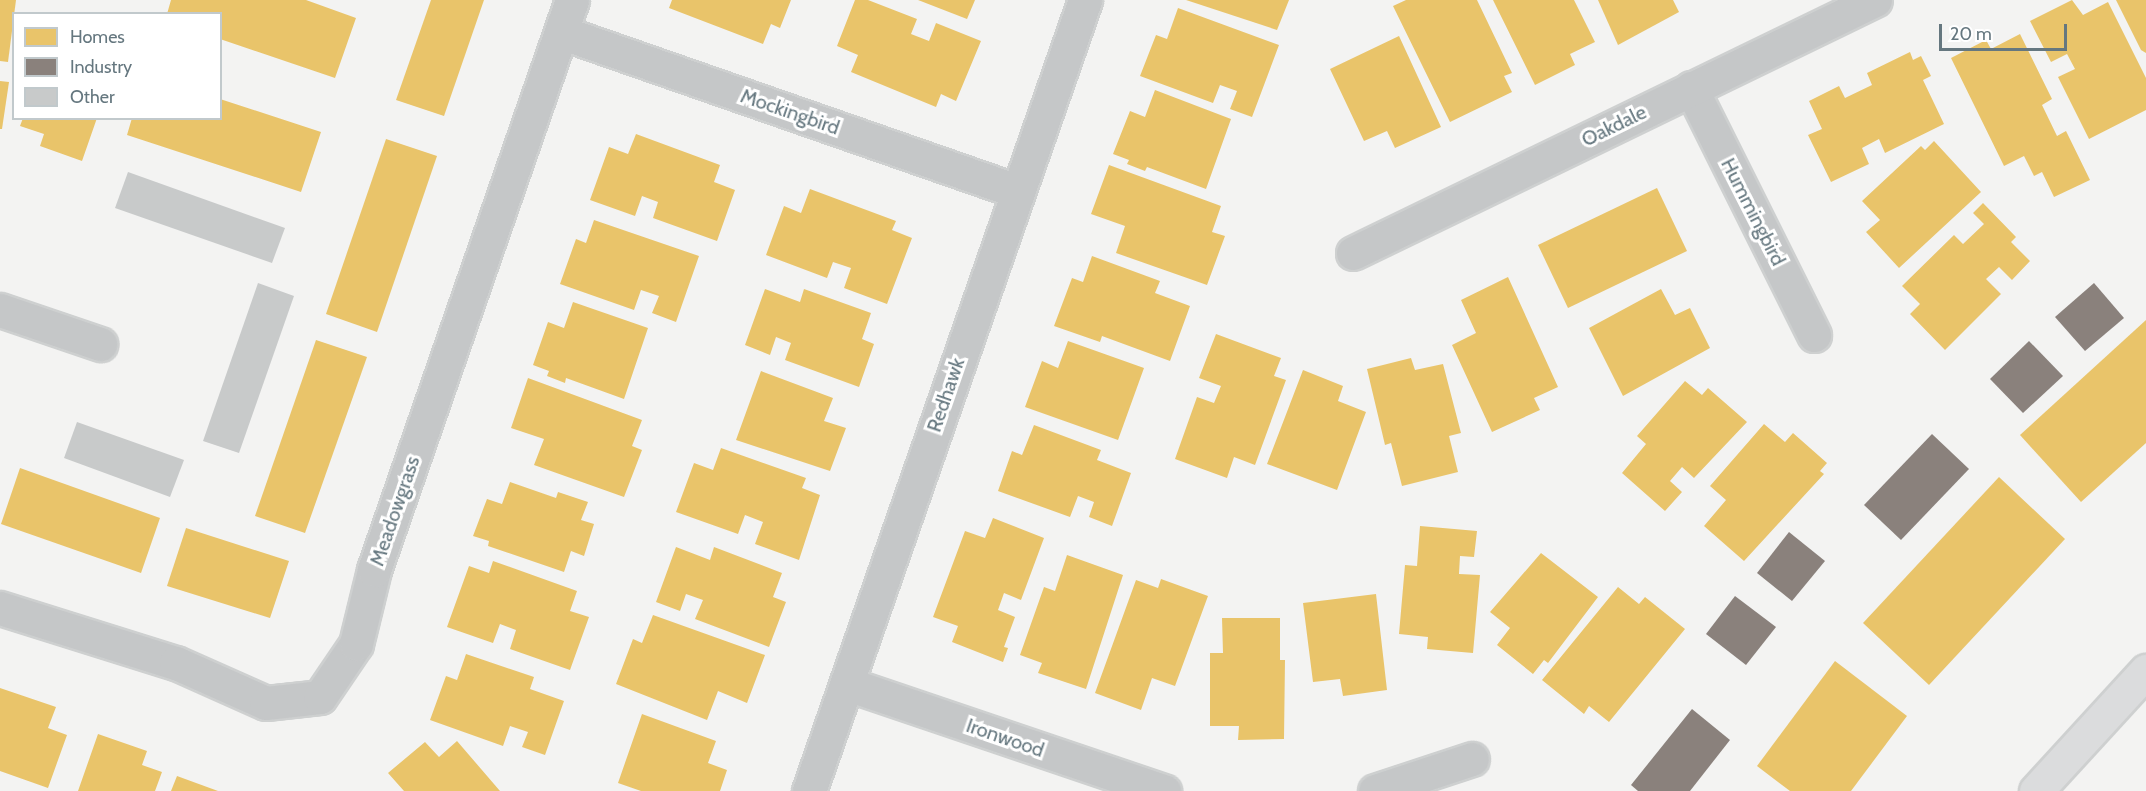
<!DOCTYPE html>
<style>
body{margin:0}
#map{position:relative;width:2146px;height:791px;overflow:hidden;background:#f3f3f2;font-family:Cabin,sans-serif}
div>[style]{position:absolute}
.homes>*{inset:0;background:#e9c46a}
.industry>*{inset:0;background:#8a817c}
.building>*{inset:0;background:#c8caca}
.roads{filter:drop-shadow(2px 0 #ced0d0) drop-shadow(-2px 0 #ced0d0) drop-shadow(0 2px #ced0d0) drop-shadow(0 -2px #ced0d0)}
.minor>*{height:33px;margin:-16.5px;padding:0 16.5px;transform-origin:16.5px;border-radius:16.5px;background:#c5c7c8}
.secondary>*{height:33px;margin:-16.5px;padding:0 16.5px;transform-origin:16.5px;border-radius:16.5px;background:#dbdcdd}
span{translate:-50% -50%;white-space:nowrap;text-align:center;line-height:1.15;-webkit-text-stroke:6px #fff;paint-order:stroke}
.street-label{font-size:20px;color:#65777f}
.legend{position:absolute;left:12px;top:12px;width:210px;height:108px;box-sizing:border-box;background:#fff;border:2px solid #c1c9cc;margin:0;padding:8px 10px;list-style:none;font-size:18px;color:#65777f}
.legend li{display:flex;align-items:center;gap:12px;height:30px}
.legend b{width:30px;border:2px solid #c1c9cc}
.scale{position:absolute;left:1939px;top:24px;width:128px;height:27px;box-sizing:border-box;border:3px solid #65777f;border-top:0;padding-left:8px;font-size:18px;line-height:21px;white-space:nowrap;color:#65777f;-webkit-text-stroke:4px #fff;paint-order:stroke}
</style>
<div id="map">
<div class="homes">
<div style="clip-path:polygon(0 0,16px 0,8px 62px,0 61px)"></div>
<div style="clip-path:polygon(171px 0,306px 0,356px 18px,335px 78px,220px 39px,220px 14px,167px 14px)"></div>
<div style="clip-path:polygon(431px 0,484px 0,444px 116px,396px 100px)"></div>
<div style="clip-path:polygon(672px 0,791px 0,780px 28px,771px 24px,763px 44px,669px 8px)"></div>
<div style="clip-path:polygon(855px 0,868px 0,917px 19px,911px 34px,929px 41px,936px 23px,981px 41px,956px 101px,941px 94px,936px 107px,851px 72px,858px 55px,837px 46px)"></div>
<div style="clip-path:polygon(918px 0,975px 0,967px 19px)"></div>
<div style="clip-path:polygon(1186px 0,1289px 0,1277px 30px)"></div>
<div style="clip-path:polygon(1406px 0,1477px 0,1512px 73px,1504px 76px,1512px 92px,1450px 122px,1393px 6px)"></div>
<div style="clip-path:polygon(1493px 0,1574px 0,1595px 42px,1570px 54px,1575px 65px,1535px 85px)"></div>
<div style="clip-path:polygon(1598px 0,1673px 0,1679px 12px,1618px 45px)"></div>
<div style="clip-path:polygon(2072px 0,2083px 15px,2108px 2px,2146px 78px,2146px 110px,2089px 139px,2058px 77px,2075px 69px,2067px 54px,2051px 62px,2030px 21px)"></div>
<div style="clip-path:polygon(2116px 0,2146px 0,2146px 53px,2141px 50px)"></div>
<div style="clip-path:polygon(1178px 8px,1279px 45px,1252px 117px,1230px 109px,1237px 91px,1220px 85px,1213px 103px,1140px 76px,1156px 35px,1167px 39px)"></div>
<div style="clip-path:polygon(2020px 34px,2052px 99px,2042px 105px,2057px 136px,2066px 131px,2090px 180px,2054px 197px,2042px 172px,2034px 176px,2024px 156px,2004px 166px,1951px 58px,1986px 40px,1991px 49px)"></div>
<div style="clip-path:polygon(1399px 36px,1441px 127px,1395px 148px,1387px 131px,1364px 141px,1330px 69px)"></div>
<div style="clip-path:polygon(1910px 52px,1913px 60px,1921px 56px,1931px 76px,1923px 80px,1944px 124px,1885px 153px,1879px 139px,1862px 148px,1869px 164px,1831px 182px,1808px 135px,1822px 129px,1809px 101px,1839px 86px,1845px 98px,1872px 85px,1867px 73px)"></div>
<div style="clip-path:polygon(0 81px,9px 82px,2px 129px,0 129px)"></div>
<div style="clip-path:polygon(1155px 90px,1231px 119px,1206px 189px,1147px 167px,1145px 171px,1127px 164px,1129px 160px,1113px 154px,1130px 111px,1145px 117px)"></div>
<div style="clip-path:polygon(220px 99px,321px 132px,301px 192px,127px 135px,132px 118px,220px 118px)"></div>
<div style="clip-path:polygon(23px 118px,97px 118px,82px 161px,40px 146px,44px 134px,20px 126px)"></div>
<div style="clip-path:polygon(636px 134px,720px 165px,714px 182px,735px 190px,717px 241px,653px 218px,658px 202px,642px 196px,635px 216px,590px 200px,609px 147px,628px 154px)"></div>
<div style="clip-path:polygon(386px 139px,437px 156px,377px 332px,326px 314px)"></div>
<div style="clip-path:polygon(1934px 141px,1981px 192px,1899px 268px,1866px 232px,1880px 220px,1862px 201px,1921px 146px,1925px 150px)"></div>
<div style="clip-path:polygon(1109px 165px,1221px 206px,1212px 232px,1225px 236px,1207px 285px,1116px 253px,1125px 226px,1091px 214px)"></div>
<div style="clip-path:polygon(1657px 188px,1687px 251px,1568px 308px,1538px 245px)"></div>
<div style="clip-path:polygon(810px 189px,896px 221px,892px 230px,912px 238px,887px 304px,844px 288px,851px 268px,833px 262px,827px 278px,766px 255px,784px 206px,801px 213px)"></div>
<div style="clip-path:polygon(1983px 203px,2016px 237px,2011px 242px,2030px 261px,2012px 280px,1999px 267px,1986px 279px,2001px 294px,1945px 350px,1910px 314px,1920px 304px,1902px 286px,1954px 235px,1963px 244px,1984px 224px,1973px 213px)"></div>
<div style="clip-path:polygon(594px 220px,699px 256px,676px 322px,652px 313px,659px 296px,641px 290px,634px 310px,560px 284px,576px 239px,586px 243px)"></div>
<div style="clip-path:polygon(1092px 256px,1160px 281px,1155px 293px,1190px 306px,1170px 361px,1102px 336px,1100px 342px,1054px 326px,1072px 278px,1083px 282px)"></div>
<div style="clip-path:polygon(1508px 277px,1558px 387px,1534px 398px,1540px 410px,1492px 432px,1452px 345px,1476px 333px,1461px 300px)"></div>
<div style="clip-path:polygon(765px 289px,800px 302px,804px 289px,871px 313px,862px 339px,874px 344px,859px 387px,785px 360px,791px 343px,776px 337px,770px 355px,745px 345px)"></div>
<div style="clip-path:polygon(1661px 289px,1675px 315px,1690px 308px,1710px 348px,1623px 396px,1589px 328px)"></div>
<div style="clip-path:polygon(573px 302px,648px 328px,624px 399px,566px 378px,565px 383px,547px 376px,549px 371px,533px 365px,548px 322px,564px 328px)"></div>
<div style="clip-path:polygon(2146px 320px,2146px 443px,2081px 502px,2020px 435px)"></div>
<div style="clip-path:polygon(1216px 334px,1281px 358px,1274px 376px,1286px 380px,1255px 465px,1234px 457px,1227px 478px,1175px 459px,1197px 397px,1214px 403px,1221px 386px,1199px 378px)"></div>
<div style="clip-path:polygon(316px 340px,367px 357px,305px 533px,255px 516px)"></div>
<div style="clip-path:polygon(1068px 341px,1144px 368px,1118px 440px,1025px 407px,1042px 361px,1058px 368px)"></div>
<div style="clip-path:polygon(1411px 358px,1415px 370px,1443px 364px,1461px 433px,1449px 436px,1458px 472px,1402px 486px,1391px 443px,1385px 445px,1367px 369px)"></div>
<div style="clip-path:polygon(1303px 370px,1343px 386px,1338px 401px,1366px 412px,1337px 490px,1267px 464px)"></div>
<div style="clip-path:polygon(761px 371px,833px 398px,824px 421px,846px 428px,830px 471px,736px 440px)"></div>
<div style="clip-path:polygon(528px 378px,642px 420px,632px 446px,642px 450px,624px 497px,534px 465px,544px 439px,511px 428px)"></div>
<div style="clip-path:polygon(1685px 381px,1702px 395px,1708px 388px,1747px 422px,1694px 478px,1682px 467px,1670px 481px,1682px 492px,1665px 511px,1622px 473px,1646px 444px,1637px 436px)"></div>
<div style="clip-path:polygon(1764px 424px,1785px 442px,1793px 433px,1827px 463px,1820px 471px,1824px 474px,1744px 561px,1704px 526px,1726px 500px,1710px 486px)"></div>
<div style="clip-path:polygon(1034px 425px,1101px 450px,1097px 460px,1131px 473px,1112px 526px,1089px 517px,1094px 502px,1078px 496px,1070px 517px,998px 491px,1012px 451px,1022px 455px)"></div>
<div style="clip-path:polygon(721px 448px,806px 478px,802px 488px,820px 495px,799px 560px,755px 544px,763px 522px,745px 515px,738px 534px,676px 512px,694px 463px,713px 470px)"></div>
<div style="clip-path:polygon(20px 468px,160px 518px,141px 573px,1px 524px)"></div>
<div style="clip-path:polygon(1999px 477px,2065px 539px,1929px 685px,1863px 623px)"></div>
<div style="clip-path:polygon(510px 482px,556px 498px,558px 492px,588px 502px,581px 520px,594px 524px,584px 556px,571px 551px,564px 572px,488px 546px,489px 541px,473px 536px,487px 499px,502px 504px)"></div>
<div style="clip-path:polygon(993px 518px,1044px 538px,1021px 600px,1004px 593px,998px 610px,1015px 617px,1004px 647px,1008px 648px,1003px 662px,952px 642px,958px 626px,933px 617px,965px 531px,985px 538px)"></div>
<div style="clip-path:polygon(1420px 526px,1477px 531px,1474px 557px,1460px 556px,1459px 574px,1480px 575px,1473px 653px,1427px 649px,1428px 637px,1399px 634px,1405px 565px,1417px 566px)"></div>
<div style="clip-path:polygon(186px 528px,289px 561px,270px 618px,167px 586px)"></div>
<div style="clip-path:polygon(676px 547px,710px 560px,714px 547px,782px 573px,773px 597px,786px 602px,769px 647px,695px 619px,703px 600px,686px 594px,680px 611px,656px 602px)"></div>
<div style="clip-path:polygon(1541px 553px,1598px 597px,1548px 663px,1544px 660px,1533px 674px,1497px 645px,1510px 628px,1490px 612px)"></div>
<div style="clip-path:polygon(1067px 555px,1123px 575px,1086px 689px,1038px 673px,1042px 663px,1020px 655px,1044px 587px,1055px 591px)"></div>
<div style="clip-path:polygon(493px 561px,577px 591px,570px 611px,589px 617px,570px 670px,510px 649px,516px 630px,500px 624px,493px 643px,447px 627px,469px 566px,489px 573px)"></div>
<div style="clip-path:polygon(1161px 579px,1208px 596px,1175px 686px,1152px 678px,1141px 710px,1095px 693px,1136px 580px,1158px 588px)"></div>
<div style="clip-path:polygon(1618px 587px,1639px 604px,1645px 597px,1685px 629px,1609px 722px,1589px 706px,1584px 714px,1542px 680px)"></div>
<div style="clip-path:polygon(1376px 594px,1387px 690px,1343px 696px,1340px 679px,1313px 682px,1303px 603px)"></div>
<div style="clip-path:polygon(653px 615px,765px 655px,747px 703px,718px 691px,707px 720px,616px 684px,633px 639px,642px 643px)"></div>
<div style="clip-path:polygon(1222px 618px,1280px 618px,1280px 660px,1285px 660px,1284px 739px,1238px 740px,1239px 726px,1210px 726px,1210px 653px,1223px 653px)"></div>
<div style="clip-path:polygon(466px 654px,534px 677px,530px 689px,564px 701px,545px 755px,522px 747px,528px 732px,510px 726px,503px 746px,430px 720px,446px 676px,457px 680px)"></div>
<div style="clip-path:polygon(1835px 661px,1907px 716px,1851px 791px,1790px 791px,1757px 766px)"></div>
<div style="clip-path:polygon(0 688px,56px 707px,48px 728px,67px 735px,48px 788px,0 771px)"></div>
<div style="clip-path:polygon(642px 714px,716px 741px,708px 763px,727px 770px,720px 791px,641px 791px,618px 783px)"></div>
<div style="clip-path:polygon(98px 734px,147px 751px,142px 765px,162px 772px,155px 791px,78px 791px)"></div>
<div style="clip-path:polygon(457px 741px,500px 791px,404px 791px,388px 773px,425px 742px,439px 757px)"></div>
<div style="clip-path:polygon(177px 776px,218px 791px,171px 791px)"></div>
</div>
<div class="industry">
<div style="clip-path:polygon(2094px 283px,2124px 318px,2085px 351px,2055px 317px)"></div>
<div style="clip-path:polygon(2029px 341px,2063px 376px,2023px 413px,1990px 379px)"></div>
<div style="clip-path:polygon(1932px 434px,1969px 469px,1901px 540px,1864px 505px)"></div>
<div style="clip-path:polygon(1789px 532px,1825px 561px,1792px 601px,1757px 573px)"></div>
<div style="clip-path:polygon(1735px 596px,1776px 627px,1746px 665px,1706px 634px)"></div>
<div style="clip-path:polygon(1692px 709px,1730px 740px,1690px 791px,1638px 791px,1631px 785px)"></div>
</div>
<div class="building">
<div style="clip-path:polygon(128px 172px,285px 228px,272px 263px,115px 208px)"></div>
<div style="clip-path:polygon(258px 283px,294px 296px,239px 453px,203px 441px)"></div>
<div style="clip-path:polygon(77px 422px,184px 460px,170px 497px,64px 458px)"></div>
</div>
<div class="roads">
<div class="minor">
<div style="left:563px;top:33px;width:481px;rotate:19.2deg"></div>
<div style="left:1691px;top:88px;width:276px;rotate:63.5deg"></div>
<div style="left:1353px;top:253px;width:580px;rotate:-25.86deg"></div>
<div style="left:0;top:310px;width:106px;rotate:18.8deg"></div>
<div style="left:0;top:608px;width:184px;rotate:17.4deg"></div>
<div style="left:176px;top:663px;width:98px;rotate:24deg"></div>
<div style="left:266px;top:703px;width:54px;rotate:-6.3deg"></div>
<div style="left:320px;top:697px;width:64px;rotate:-55.8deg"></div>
<div style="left:356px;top:644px;width:76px;rotate:-76.3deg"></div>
<div style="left:374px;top:570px;width:603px;rotate:-70.84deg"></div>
<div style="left:847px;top:684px;width:335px;rotate:18.7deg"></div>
<div style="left:809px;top:791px;width:838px;rotate:-70.76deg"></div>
<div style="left:1375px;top:791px;width:102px;rotate:-18.3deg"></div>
</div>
<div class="secondary">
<div style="left:2036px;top:791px;width:163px;rotate:-47.5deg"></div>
</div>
</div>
<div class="street-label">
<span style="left:790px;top:112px;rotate:19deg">Mockingbird</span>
<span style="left:1614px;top:126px;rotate:-26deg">Oakdale</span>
<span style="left:1753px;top:212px;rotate:63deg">Hummingbird</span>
<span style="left:946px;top:395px;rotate:-71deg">Redhawk</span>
<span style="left:395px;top:511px;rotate:-71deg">Meadowgrass</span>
<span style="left:1005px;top:738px;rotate:19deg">Ironwood</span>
</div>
<ul class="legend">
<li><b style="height:16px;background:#e9c46a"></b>Homes</li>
<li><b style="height:16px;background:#8a817c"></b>Industry</li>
<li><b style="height:16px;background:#c8caca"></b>Other</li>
</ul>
<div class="scale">20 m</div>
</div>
